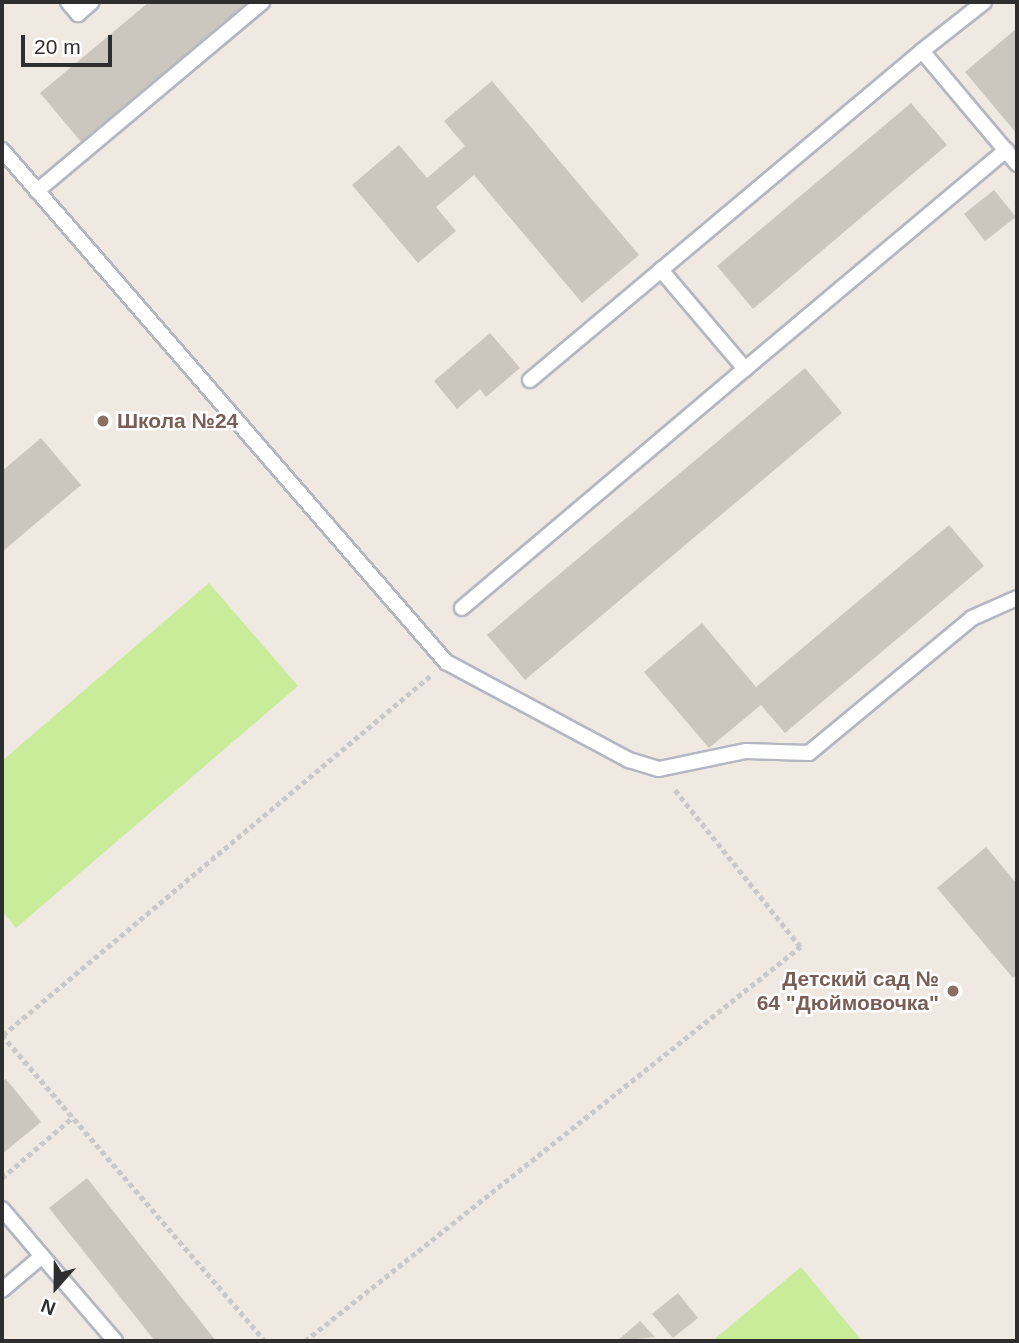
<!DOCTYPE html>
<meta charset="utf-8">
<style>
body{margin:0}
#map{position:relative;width:1019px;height:1343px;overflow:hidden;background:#efe9e1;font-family:Arial,sans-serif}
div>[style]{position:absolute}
.pitch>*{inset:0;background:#c9ec9a}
.building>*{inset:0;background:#cbc7bf}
.path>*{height:4.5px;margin-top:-2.25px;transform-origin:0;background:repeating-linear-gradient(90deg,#c9c9c9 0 5px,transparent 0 8.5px)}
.roads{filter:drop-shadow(2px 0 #b4b7c1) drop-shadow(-2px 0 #b4b7c1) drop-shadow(0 2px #b4b7c1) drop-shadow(0 -2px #b4b7c1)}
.service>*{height:14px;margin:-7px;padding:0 7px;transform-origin:7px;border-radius:7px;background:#fff}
.dots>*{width:19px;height:19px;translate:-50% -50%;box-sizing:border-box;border:4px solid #fff;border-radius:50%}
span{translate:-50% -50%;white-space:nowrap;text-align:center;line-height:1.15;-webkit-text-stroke:5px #fff;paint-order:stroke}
.education-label{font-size:21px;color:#785e54;font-weight:700}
.left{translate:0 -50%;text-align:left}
.right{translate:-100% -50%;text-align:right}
.frame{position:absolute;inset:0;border:4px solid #2e2e2e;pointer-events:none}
.north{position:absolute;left:21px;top:1252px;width:70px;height:70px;-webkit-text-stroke:5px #fff;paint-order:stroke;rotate:201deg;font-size:19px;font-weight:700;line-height:28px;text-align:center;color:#2e2e2e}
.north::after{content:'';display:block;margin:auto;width:24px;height:32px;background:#2e2e2e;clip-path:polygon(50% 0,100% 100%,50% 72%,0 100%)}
.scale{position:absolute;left:21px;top:35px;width:91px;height:32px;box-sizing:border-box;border:4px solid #2e2e2e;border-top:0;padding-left:9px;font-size:21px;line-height:24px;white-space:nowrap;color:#2e2e2e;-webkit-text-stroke:5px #fff;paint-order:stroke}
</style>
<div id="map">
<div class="pitch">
<div style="clip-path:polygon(209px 583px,298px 686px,16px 928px,2px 911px,2px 761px)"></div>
<div style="clip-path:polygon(801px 1267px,862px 1341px,712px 1341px)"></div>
</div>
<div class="building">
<div style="clip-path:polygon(149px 2px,252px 2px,82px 143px,40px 93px)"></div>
<div style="clip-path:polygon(1017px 28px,1017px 134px,965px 72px)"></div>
<div style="clip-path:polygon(492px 81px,639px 255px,582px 303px,474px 175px,436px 207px,456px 231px,418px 263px,352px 185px,399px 145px,427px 178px,465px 146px,444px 121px)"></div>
<div style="clip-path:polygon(911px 103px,947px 145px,753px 309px,717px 266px)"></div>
<div style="clip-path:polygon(994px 190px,1016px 217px,985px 241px,964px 214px)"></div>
<div style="clip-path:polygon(490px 333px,520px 368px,486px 397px,480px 389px,457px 409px,434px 381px)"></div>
<div style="clip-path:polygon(805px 368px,842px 413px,525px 680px,487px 635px)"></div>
<div style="clip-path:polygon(41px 438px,81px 485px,2px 552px,2px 471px)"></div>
<div style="clip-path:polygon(949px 525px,984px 566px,785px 733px,761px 705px,709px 748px,644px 672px,702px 623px,756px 687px)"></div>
<div style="clip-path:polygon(986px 847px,1017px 884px,1017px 974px,1013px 978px,937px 888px)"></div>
<div style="clip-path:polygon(6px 1079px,41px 1122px,2px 1154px,2px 1082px)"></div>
<div style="clip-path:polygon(87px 1178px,216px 1341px,155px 1341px,49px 1208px)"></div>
<div style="clip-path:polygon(678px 1293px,698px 1318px,673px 1338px,652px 1314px)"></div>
<div style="clip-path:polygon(640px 1321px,655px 1337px,617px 1341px)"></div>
</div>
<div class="path">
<div style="left:2px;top:1035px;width:403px;rotate:49.3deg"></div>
<div style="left:3px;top:1035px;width:558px;rotate:-40.06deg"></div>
<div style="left:2px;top:1178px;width:94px;rotate:-40.7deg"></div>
<div style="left:305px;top:1341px;width:633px;rotate:-38.52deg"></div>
<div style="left:800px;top:947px;width:202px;rotate:-128.6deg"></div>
</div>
<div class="roads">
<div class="service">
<div style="left:68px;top:2px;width:16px;rotate:50deg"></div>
<div style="left:78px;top:14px;width:18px;rotate:-41deg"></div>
<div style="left:922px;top:51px;width:79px;rotate:-38.3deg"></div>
<div style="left:2px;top:150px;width:678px;rotate:49.07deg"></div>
<div style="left:446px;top:662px;width:208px;rotate:28.2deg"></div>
<div style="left:629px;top:760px;width:31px;rotate:17deg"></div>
<div style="left:659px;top:769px;width:89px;rotate:-11.7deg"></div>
<div style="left:746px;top:751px;width:63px;rotate:1.8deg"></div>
<div style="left:809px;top:753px;width:212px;rotate:-39.6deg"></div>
<div style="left:972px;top:618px;width:49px;rotate:-24deg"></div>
<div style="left:37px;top:191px;width:294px;rotate:-40deg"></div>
<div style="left:745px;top:369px;width:341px;rotate:-40deg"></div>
<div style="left:530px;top:380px;width:171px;rotate:-40deg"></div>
<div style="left:462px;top:608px;width:370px;rotate:-40.2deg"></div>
<div style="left:745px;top:369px;width:130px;rotate:-130.3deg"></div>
<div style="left:661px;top:270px;width:341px;rotate:-40deg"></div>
<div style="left:922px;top:51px;width:148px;rotate:49.9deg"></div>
<div style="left:2px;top:1209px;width:62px;rotate:49.6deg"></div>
<div style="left:2px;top:1290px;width:52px;rotate:-40.4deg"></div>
<div style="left:42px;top:1256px;width:112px;rotate:49.3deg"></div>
</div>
</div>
<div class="dots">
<div style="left:103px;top:421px;background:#8d6e63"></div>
<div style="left:953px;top:991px;background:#8d6e63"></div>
</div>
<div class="education-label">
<span class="left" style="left:117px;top:421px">Школа №24</span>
<span class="right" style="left:939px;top:991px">Детский сад №<br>64 "Дюймовочка"</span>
</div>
<div class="frame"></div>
<div class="north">N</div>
<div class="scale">20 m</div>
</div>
